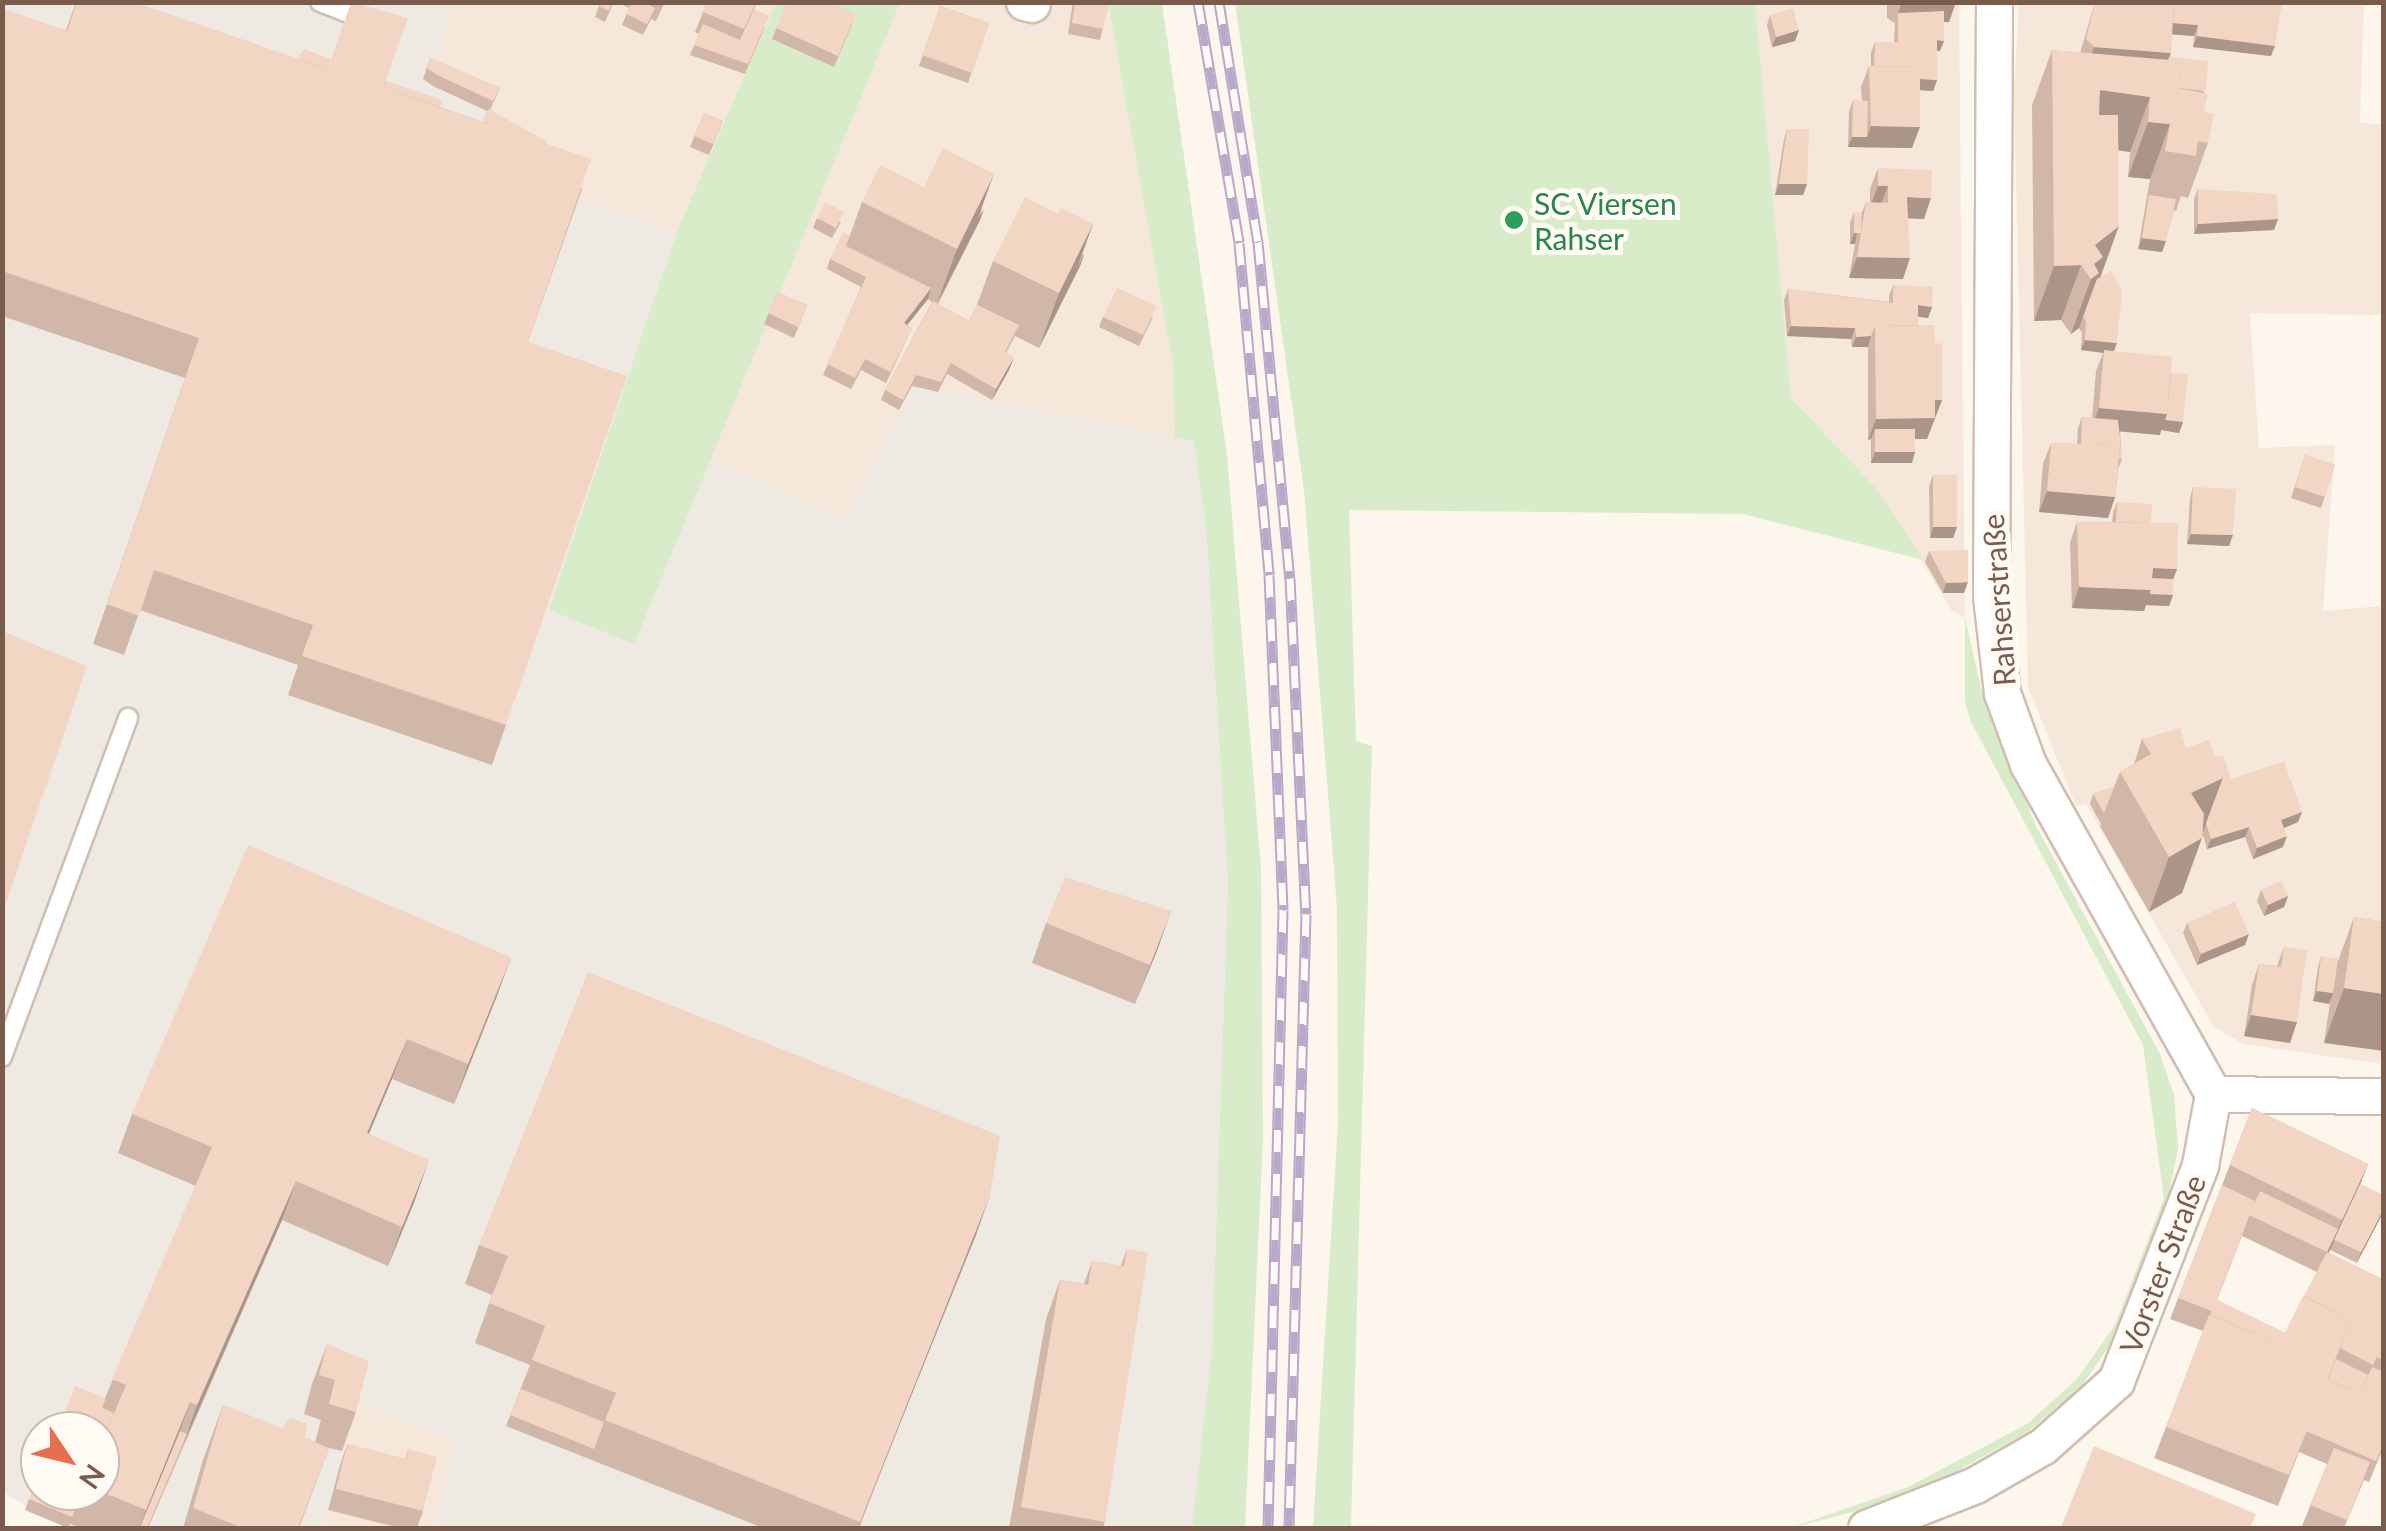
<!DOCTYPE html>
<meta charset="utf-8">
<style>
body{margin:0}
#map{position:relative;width:2386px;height:1531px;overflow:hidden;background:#fdf6ec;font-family:Lato,sans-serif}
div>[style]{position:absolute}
.residential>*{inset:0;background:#f5e8da}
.industrial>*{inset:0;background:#efe9e4}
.green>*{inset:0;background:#d8ecc9}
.roads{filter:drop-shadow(2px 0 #d1beb0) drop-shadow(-2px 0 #d1beb0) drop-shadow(0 2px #d1beb0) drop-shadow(0 -2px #d1beb0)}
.lane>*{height:18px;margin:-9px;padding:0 9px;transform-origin:9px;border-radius:9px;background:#fff}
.street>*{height:35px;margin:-17.5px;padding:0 17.5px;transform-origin:17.5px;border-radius:17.5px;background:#fff}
.rail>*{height:11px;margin-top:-5.5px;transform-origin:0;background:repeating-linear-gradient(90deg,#fffaf3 0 22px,#b9a8c9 0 44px);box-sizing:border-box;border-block:2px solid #b9a8c9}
.wall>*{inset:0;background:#d1b7a8}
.shaded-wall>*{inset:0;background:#aa9588}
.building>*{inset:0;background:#f3d5c3}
.dots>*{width:28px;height:28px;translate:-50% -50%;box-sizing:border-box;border:5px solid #fffaf3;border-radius:50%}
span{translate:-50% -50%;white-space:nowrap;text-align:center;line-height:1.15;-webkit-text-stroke:10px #fffaf3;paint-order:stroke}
.leisure-label{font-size:30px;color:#27864d}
.left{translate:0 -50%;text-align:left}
.street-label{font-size:30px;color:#7a5c4d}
.frame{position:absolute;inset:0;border:5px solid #7a5c4d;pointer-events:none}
.north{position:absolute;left:20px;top:1411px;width:100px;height:100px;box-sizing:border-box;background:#fffaf3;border:2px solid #cabbb1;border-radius:50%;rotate:125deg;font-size:28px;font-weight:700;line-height:40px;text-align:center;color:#7a5c4d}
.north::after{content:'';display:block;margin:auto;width:35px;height:45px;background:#e76f51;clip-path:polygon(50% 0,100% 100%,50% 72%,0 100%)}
</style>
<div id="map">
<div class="residential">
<div style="clip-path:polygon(986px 2px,1108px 3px,1173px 366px,1175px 438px,914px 387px,845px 521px,707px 458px,900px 3px)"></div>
<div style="clip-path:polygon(452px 3px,776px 3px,676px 232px,469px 162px,434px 70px)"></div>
<div style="clip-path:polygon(1755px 3px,1959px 3px,1965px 618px,1951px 610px,1880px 492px,1791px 398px)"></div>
<div style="clip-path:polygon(2019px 3px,2364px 3px,2360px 123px,2383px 124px,2383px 315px,2250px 313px,2259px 448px,2335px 445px,2323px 611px,2383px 606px,2383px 1064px,2243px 1044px,2214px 1027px,2086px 804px,2076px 806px,2028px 687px,2014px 93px)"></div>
<div style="clip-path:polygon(357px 1401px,454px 1441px,436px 1528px,323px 1528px)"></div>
</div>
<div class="industrial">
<div style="clip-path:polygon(evenodd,3px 3px,452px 3px,434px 70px,499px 90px,470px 162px,676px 232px,549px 610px,634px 644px,707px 458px,845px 521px,913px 387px,1194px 441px,1206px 527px,1228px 884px,1212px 1349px,1192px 1528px,436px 1528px,454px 1441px,357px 1401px,323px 1528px,66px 1528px,3px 1493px,3px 3px,40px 1431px,100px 1431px,100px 1491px,40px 1491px,40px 1431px)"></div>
</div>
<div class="green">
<div style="clip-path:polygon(776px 3px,900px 3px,634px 644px,549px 610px,676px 233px)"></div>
<div style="clip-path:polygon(1108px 3px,1162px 3px,1227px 455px,1261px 869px,1263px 1139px,1245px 1528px,1192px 1528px,1212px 1349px,1228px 884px,1206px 527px,1194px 441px,1175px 438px,1173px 366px)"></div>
<div style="clip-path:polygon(1235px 3px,1755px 3px,1791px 398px,1880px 492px,1923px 560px,1743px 514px,1349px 510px,1356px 741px,1372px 746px,1351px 1528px,1313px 1528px,1338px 1123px,1337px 909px,1304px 490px)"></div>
<div style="clip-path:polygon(1965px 618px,1981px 688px,2036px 826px,2160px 1054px,2174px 1095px,2178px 1148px,2168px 1199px,2123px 1326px,2081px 1387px,2026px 1433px,1939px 1481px,1891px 1502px,1790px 1528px,1908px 1487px,2027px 1424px,2077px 1379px,2115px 1325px,2164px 1198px,2143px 1045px,1971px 722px,1965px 702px)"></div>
</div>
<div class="roads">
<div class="lane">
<div style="left:320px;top:2px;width:49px;rotate:21.4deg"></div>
<div style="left:2px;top:1057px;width:362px;rotate:-69.6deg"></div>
</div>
<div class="street">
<div style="left:1024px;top:2px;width:8px;rotate:14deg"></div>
<div style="left:1994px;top:2px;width:594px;rotate:90.29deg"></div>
<div style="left:1991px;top:596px;width:98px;rotate:83.5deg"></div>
<div style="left:2002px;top:693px;width:76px;rotate:69.9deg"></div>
<div style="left:2028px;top:764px;width:378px;rotate:60.7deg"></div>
<div style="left:2213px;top:1094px;width:171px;rotate:0.7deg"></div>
<div style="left:1866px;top:1528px;width:117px;rotate:-21.5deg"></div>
<div style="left:1975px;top:1485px;width:78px;rotate:-29.8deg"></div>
<div style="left:2043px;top:1446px;width:98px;rotate:-41.7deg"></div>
<div style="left:2116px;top:1381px;width:232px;rotate:-68.7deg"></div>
<div style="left:2200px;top:1165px;width:72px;rotate:-79.6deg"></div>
</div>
</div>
<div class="rail">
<div style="left:1198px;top:2px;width:244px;rotate:80.3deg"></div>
<div style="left:1239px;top:243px;width:333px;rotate:84.8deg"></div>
<div style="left:1269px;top:575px;width:335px;rotate:87.6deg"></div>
<div style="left:1283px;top:910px;width:618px;rotate:91.39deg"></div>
<div style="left:1219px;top:2px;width:243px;rotate:80.8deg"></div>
<div style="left:1258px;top:242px;width:338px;rotate:84.6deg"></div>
<div style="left:1290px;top:578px;width:336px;rotate:87.3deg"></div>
<div style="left:1306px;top:914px;width:614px;rotate:91.59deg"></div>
</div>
<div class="wall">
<div style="clip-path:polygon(76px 2px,386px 81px,440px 107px,483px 122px,487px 111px,433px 86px,423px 79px,430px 58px,500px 88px,490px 110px,546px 144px,582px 189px,528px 342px,506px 725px,492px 765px,288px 695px,298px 665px,140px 610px,124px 655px,93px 644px,185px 378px,2px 316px,2px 15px,66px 30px)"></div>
<div style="clip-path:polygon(600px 2px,614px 2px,605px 22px,595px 17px)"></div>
<div style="clip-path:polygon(617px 2px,665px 2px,656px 21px,651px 19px,643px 35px,622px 25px,629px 8px)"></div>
<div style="clip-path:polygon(707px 2px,757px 2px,754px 9px,765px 27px,745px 74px,690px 55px,699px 34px,695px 32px)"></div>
<div style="clip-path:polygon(788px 2px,852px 25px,834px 67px,772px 39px)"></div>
<div style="clip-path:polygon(1073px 2px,1109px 2px,1100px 40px,1068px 34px)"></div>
<div style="clip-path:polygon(1887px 2px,1956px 2px,1949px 22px,1944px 22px,1940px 51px,1937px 51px,1937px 80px,1933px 91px,1920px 90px,1912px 148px,1848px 147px,1849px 111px,1853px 100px,1862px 101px,1861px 87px,1869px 66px,1871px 66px,1871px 53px,1875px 42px,1894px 42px,1895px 23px,1887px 18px)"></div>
<div style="clip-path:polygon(2095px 2px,2282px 2px,2271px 56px,2193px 47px,2194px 36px,2172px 34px,2169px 57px,2205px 93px,2204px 112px,2208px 143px,2188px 198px,2181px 196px,2176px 211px,2174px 210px,2162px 252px,2138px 249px,2150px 179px,2128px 177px,2130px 152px,2118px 150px,2101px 277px,2114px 351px,2171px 373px,2183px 422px,2179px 433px,2161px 430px,2160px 435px,2120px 431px,2122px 459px,2118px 469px,2115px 497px,2108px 518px,2039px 512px,2043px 464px,2051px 443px,2077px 444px,2078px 428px,2082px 417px,2092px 418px,2096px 371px,2103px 353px,2081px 350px,2082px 333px,2079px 328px,2071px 334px,2061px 320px,2034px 321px,2032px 105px,2052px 50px,2080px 53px)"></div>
<div style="clip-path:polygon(940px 6px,989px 23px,968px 83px,919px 66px)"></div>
<div style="clip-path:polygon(1770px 15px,1799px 30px,1795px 41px,1772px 47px,1767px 25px)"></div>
<div style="clip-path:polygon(704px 113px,723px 121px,709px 155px,690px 147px)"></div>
<div style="clip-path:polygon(1787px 129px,1807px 184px,1803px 195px,1775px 195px,1784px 139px)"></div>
<div style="clip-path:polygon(1878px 168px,1924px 219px,1908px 218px,1903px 279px,1849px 278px,1855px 244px,1850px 244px,1850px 223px,1854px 212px,1862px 212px,1866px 202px,1870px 202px,1870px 189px)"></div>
<div style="clip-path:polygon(924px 187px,982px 209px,980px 220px,938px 304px,969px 321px,977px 305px,993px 261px,1058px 214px,1093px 224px,1082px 254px,1084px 255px,1080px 266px,1039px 348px,1015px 336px,1006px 353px,1010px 368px,992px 400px,947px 374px,938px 392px,912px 386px,899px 410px,881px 400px,885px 390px,932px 302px,928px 299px,907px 325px,912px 328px,886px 383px,861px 370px,851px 389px,823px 375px,861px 287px,827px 269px,830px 259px,850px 235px,862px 202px)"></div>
<div style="clip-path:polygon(2198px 189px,2278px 219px,2274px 230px,2194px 234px,2194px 199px)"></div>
<div style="clip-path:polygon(817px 218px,841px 222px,832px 238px,813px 228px)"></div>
<div style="clip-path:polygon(1893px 285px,1932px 307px,1928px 318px,1918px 317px,1918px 325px,1935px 344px,1942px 400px,1927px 439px,1915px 439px,1912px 463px,1871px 463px,1871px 439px,1868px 440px,1868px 347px,1852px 347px,1851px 339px,1787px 336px,1784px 300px,1788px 289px,1889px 302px,1889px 296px)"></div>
<div style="clip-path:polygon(777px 292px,807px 305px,794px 338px,764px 324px)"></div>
<div style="clip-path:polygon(1103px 317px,1153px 317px,1139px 346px,1099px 327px)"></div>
<div style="clip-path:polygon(2305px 455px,2335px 465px,2321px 508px,2291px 498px)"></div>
<div style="clip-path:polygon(1933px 475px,1957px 527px,1953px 538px,1930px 538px,1929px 486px)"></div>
<div style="clip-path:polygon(2193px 487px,2229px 546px,2187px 544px,2190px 498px)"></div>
<div style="clip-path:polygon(2117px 502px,2151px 523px,2177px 569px,2173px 579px,2173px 595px,2169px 606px,2146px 605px,2144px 611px,2072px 608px,2070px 543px,2077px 522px,2112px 522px,2113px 513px)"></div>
<div style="clip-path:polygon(1929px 551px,1964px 593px,1943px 593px,1925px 562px)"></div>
<div style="clip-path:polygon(2142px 739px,2186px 748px,2215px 757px,2231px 779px,2302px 812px,2298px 822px,2284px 828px,2283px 847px,2253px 859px,2245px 837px,2207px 849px,2203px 835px,2182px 893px,2149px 912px,2100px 826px,2101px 824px,2090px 804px,2093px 794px,2114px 787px,2120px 772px,2134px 764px)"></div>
<div style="clip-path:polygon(2261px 890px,2288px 896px,2284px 907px,2264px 916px,2257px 901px)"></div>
<div style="clip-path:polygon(1171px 911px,1135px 1004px,1032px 963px,1046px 923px)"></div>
<div style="clip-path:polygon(2354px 917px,2384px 922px,2324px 1043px,2330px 1003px,2313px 1001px,2318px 967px,2321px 956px,2338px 961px)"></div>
<div style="clip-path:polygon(2187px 923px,2245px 945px,2197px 965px,2183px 933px)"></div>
<div style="clip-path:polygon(2284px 947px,2290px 1043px,2244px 1036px,2252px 985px,2259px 964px,2277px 966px)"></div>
<div style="clip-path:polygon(511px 957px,454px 1104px,392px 1079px,369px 1134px,415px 1200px,388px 1266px,282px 1220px,148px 1528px,81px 1528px,70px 1524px,68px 1528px,25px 1510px,29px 1499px,40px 1491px,100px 1491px,57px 1431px,105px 1398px,196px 1186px,118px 1153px,132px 1114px)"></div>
<div style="clip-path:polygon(evenodd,2252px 1108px,2368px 1164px,2360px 1184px,2384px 1196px,2357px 1263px,2330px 1250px,2329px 1253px,2384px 1280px,2384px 1446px,2369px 1482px,2364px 1480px,2344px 1528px,2308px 1528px,2302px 1526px,2327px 1464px,2299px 1452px,2278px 1506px,2154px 1458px,2203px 1331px,2170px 1319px,2252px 1108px,2242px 1236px,2317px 1272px,2285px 1333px,2217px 1300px,2242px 1236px)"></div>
<div style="clip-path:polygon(990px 1195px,859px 1528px,763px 1528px,506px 1426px,530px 1365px,475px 1343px,492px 1295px,465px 1284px,479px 1245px)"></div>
<div style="clip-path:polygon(1127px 1249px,1105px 1522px,1103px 1528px,1009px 1528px,1046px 1319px,1060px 1280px,1084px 1284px,1092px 1261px,1121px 1266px)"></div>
<div style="clip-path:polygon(327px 1344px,356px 1412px,342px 1451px,329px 1448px,299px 1528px,183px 1528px,203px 1460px,223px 1405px,315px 1442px,321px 1420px,304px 1414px,312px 1384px)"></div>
<div style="clip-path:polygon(347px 1444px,405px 1459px,408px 1449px,423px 1511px,417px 1528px,400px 1528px,328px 1510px,340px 1465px)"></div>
</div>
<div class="shaded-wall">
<div style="clip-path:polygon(1902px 2px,1956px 2px,1949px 22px,1898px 23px,1898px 13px)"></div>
<div style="clip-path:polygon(2170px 23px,2198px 25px,2194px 36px,2166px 34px)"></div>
<div style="clip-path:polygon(1799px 30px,1795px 41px,1772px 47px,1776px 37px)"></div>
<div style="clip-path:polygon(2197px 36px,2275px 46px,2271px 56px,2193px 47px)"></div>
<div style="clip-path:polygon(1937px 40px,1944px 41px,1940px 51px,1933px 51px)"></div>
<div style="clip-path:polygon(2094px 47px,2171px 53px,2163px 74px,2086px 68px)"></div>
<div style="clip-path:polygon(1874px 76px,1937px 80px,1933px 91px,1870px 87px)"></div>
<div style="clip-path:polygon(2100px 90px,2150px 97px,2130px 152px,2080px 145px)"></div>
<div style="clip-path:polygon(2148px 122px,2170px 124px,2150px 179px,2128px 177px)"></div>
<div style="clip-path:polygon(1871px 126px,1920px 127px,1912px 148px,1848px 147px,1852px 137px,1867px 137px)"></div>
<div style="clip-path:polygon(994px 174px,978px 218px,984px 210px,980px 220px,937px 304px,957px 249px)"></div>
<div style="clip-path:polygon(1779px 184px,1807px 184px,1803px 195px,1775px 195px)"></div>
<div style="clip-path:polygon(1878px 186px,1888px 186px,1880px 207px,1870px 207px)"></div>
<div style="clip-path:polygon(1907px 197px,1931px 198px,1924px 219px,1900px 218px)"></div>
<div style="clip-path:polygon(2278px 219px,2274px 230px,2194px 234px,2198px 224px)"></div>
<div style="clip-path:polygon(1093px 224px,1077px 268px,1084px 255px,1080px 266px,1039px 348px,1059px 293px)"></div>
<div style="clip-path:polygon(2119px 226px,2099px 281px,2095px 285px,2079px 328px,2071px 334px,2091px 279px,2095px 245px)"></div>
<div style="clip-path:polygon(1854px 233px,1857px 233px,1855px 244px,1850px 244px)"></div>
<div style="clip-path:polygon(2142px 238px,2166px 241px,2162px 252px,2138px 249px)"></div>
<div style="clip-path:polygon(1857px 257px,1910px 258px,1903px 279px,1849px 278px)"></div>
<div style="clip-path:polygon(2081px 265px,2061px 320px,2034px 321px,2054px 266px)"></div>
<div style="clip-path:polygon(931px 288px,928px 299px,900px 334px,904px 323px)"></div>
<div style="clip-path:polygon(1918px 305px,1932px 307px,1928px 318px,1914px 316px)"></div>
<div style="clip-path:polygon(1791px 326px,1855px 328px,1851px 339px,1787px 336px)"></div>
<div style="clip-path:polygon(1871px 336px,1868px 347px,1852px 347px,1856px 337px)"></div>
<div style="clip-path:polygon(2085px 340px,2117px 343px,2113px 354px,2081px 350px)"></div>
<div style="clip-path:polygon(1014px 357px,1010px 368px,992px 400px,996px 389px)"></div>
<div style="clip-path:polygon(1935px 400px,1942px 400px,1927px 439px,1875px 439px,1875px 429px,1871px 439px,1868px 440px,1876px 419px)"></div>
<div style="clip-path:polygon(2099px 408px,2167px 414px,2183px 422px,2179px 433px,2161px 430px,2160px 435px,2091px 429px)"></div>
<div style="clip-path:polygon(1875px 452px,1915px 452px,1912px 463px,1871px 463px)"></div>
<div style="clip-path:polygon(2047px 491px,2115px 497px,2108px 518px,2039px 512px)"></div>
<div style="clip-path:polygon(1933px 527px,1957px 527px,1953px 538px,1930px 538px)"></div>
<div style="clip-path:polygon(2191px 534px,2233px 535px,2229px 546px,2187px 544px)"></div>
<div style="clip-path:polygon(2153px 568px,2177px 569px,2169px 590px,2149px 589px)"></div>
<div style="clip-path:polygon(1968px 582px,1964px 593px,1943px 593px,1946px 583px)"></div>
<div style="clip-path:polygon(2079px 587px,2151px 590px,2173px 595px,2169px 606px,2146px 605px,2144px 611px,2072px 608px)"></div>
<div style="clip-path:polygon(2223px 778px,2203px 832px,2191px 793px)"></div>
<div style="clip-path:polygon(2302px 812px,2298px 822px,2277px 831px,2281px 820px)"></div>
<div style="clip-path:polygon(2249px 827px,2245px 837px,2207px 849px,2211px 839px)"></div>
<div style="clip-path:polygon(2287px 836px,2283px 847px,2253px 859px,2257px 848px)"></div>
<div style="clip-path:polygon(2202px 838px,2182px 893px,2149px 912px,2169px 857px)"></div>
<div style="clip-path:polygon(2288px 896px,2284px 907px,2264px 916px,2268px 905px)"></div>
<div style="clip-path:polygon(1171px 911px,1157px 951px,1135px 1004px,1150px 965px)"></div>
<div style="clip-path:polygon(2249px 934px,2245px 945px,2197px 965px,2201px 954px)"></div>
<div style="clip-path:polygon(511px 957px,497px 996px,454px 1104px,468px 1064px)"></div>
<div style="clip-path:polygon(2344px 988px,2384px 994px,2384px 1051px,2324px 1043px)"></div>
<div style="clip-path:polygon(2317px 991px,2333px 993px,2329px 1004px,2313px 1001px)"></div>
<div style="clip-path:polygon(2251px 1015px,2297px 1022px,2290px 1043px,2244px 1036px)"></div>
<div style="clip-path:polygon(407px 1039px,392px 1079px,352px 1173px,367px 1133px)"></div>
<div style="clip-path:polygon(429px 1160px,415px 1200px,388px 1266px,402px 1227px)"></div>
<div style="clip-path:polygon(2368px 1164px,2356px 1195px,2319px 1273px,2327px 1252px)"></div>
<div style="clip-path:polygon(296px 1181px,282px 1220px,183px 1445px,197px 1405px)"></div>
<div style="clip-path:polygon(990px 1195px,976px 1235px,858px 1528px,860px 1522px)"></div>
<div style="clip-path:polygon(2384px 1208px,2384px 1211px,2357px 1263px,2361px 1252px)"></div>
<div style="clip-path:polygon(190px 1402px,176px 1442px,139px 1528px,146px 1510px)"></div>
</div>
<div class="building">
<div style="clip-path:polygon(77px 2px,134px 2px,328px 69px,351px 2px,408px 18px,383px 88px,591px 159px,528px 342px,627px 376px,506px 725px,302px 656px,313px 625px,154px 570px,139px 616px,107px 604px,199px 338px,2px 271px,2px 15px,5px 9px,67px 31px)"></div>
<div style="clip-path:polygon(600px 2px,613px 2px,609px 11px,598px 6px)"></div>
<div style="clip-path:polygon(632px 2px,643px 2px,655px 8px,647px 24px,626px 14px)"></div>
<div style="clip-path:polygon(707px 2px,756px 2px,744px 29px,703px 12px)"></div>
<div style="clip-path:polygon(788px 2px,829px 2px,856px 14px,838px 56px,776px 28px)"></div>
<div style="clip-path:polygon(1075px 2px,1109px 2px,1103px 29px,1072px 23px)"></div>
<div style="clip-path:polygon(2095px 2px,2174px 2px,2171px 53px,2094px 47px,2086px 39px)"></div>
<div style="clip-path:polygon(2174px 2px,2282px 2px,2275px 46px,2197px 36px,2198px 25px,2173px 23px)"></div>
<div style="clip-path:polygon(940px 6px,989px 23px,972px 73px,922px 55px)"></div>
<div style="clip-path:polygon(1793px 8px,1799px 30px,1776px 37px,1770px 15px)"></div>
<div style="clip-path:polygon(754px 9px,769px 16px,748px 64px,694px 45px,703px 24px,740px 40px)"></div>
<div style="clip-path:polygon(1944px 11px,1944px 41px,1937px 40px,1937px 80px,1920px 79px,1920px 67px,1874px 66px,1875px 42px,1898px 42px,1898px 13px)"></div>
<div style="clip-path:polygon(304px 49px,331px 59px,328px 69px,297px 58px)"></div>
<div style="clip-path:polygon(2052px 50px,2182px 61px,2178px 88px,2208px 94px,2204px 112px,2214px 114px,2208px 143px,2198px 141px,2196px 156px,2165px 151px,2170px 124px,2148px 122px,2150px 97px,2100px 90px,2099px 115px,2118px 115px,2119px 226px,2095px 245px,2103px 257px,2094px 264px,2099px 273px,2091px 279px,2081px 265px,2054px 266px)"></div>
<div style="clip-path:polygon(2169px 57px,2208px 61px,2206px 91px,2178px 88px,2182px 61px,2168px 60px)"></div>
<div style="clip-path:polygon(430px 58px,500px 88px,493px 101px,437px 75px,427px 68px)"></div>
<div style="clip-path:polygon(1869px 66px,1920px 67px,1920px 127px,1871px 126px)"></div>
<div style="clip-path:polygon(386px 81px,442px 100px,440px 107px,383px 88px)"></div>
<div style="clip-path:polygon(1853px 100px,1868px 101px,1867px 137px,1852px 137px)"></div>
<div style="clip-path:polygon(488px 109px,547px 141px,546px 144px,483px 122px)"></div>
<div style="clip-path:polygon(704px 113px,723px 121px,713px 144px,694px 136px)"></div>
<div style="clip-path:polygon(1787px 129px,1809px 129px,1807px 184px,1779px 184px)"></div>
<div style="clip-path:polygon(943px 148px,994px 174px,957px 249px,862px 202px,880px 165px,924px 187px)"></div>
<div style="clip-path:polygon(1878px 168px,1932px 170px,1931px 198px,1907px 197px,1910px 258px,1857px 257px,1866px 202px,1888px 203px,1888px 186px,1878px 186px)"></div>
<div style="clip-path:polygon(2198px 189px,2277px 194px,2278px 219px,2198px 224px)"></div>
<div style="clip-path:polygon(2149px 195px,2176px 199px,2166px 241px,2142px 238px)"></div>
<div style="clip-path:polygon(1025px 197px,1058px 214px,1061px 208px,1093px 224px,1059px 293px,993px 261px)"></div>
<div style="clip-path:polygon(825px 202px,844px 212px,836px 228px,817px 218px)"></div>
<div style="clip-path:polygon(1854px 212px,1862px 212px,1861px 233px,1854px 233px)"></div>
<div style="clip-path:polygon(843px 232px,850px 235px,846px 246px,931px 288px,904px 323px,912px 328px,890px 372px,865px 359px,855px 378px,827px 364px,866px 277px,830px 259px)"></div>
<div style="clip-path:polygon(2111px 271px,2122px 291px,2117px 343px,2085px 340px,2086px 322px,2083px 317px,2097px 279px)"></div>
<div style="clip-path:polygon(1893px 285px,1933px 287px,1932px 307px,1918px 305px,1918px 325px,1875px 326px,1871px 336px,1856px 337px,1855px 328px,1791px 326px,1788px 289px,1893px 303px)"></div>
<div style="clip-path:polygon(1117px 288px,1157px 306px,1143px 335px,1103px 317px)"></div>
<div style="clip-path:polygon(777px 292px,807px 305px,798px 327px,768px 313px)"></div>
<div style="clip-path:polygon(933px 301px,969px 321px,977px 305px,1019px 325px,1005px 352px,1014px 357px,996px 389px,951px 363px,941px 382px,916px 375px,903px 400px,885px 390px)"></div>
<div style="clip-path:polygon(1935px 325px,1935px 344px,1942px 343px,1942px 400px,1935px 400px,1935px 418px,1876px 419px,1875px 326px)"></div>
<div style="clip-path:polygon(2104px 350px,2172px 357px,2167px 414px,2099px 408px)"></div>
<div style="clip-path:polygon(2171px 373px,2188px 374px,2183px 422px,2165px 420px,2167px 414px)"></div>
<div style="clip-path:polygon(2082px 417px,2118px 420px,2122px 459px,2119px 458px,2120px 445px,2081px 444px)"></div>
<div style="clip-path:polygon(1875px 429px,1915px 429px,1915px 452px,1875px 452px)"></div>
<div style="clip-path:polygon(2051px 443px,2120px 445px,2115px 497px,2047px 491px)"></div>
<div style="clip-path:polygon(2305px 455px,2335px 465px,2325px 497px,2295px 487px)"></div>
<div style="clip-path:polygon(1933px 475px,1957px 475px,1957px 527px,1933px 527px)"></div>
<div style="clip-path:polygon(2193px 487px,2236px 489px,2233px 535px,2191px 534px)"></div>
<div style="clip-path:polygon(2117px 502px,2152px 504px,2151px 523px,2116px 522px)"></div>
<div style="clip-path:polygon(2077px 522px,2178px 523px,2177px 569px,2153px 568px,2151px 590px,2079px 587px)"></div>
<div style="clip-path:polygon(1968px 550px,1968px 582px,1946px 583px,1929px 551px)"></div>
<div style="clip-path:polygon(2152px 578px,2173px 579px,2173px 595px,2150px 594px)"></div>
<div style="clip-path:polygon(2px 631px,87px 666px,2px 915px)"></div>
<div style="clip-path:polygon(2180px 728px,2186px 748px,2209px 740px,2223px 778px,2191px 793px,2204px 814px,2202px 838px,2169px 857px,2120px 772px,2151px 754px,2142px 739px)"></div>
<div style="clip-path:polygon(2223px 755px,2231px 779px,2284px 761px,2302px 812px,2281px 820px,2287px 836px,2257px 848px,2249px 827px,2211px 839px,2206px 823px,2223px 778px,2215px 757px)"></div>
<div style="clip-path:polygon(2114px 787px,2104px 813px,2093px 794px)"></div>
<div style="clip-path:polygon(248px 845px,511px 957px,468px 1064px,407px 1039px,367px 1133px,429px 1160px,402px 1227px,296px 1181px,197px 1405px,190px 1402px,146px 1510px,100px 1491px,100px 1447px,126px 1385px,112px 1379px,212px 1147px,132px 1114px)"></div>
<div style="clip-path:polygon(1065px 877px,1171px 911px,1150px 965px,1046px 923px)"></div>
<div style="clip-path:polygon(2281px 881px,2288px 896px,2268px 905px,2261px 890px)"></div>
<div style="clip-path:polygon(2235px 902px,2249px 934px,2201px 954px,2187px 923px)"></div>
<div style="clip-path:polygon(2354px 917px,2384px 922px,2384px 994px,2344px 988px)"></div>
<div style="clip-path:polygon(2284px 947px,2307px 950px,2297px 1022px,2251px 1015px,2259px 964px,2281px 967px)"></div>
<div style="clip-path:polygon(2321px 956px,2338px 959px,2333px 993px,2317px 991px)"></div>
<div style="clip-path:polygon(588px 972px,1000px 1136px,990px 1195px,860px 1522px,605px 1420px,616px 1393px,532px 1360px,545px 1326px,489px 1303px,508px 1256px,479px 1245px)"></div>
<div style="clip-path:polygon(2252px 1108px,2368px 1164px,2342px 1220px,2230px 1165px)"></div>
<div style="clip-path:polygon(2360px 1184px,2384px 1196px,2384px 1208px,2361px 1252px,2334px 1240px)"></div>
<div style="clip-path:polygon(2222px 1185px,2255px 1201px,2228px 1272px,2231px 1262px,2198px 1247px)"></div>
<div style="clip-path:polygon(2260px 1191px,2338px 1229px,2327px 1252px,2249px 1215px)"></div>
<div style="clip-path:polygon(2198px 1247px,2231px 1262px,2217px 1300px,2285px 1333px,2280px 1343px,2210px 1315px,2212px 1311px,2178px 1298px)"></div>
<div style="clip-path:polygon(1127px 1249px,1148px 1253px,1105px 1522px,1021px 1507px,1060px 1280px,1088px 1285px,1092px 1261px,1124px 1266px)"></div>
<div style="clip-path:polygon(2327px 1252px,2384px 1280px,2384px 1343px,2373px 1365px,2340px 1348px,2351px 1320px,2304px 1296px)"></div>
<div style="clip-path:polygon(2303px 1296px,2351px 1320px,2289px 1475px,2166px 1427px,2209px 1315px,2280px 1343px)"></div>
<div style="clip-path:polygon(2384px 1343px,2384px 1360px,2377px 1357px)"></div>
<div style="clip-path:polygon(327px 1344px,369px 1361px,356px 1412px,329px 1404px,335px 1380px,319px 1375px)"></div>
<div style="clip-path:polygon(2336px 1359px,2368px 1375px,2360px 1393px,2328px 1379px)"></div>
<div style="clip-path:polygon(2372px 1367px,2384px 1372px,2384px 1443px,2376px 1461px,2306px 1431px,2327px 1379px,2360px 1393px)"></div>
<div style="clip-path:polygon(75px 1386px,106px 1398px,102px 1408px,114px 1413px,100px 1447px,100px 1431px,57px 1431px)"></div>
<div style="clip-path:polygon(521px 1389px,604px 1422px,594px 1449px,510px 1415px)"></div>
<div style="clip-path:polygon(223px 1405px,282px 1428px,290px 1418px,307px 1424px,305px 1438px,329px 1448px,298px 1528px,243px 1528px,193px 1508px)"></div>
<div style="clip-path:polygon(180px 1431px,187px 1434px,147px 1528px,140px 1528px)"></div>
<div style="clip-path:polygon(347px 1444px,406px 1459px,408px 1449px,437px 1457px,423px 1511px,336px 1489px)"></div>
<div style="clip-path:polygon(2094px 1446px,2256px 1514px,2250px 1528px,2065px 1528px,2061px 1527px)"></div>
<div style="clip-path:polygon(2334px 1448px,2370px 1462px,2347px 1520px,2310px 1505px)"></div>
<div style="clip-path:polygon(40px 1473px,40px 1491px,82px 1491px,72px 1517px,29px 1499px)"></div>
</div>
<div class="dots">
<div style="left:1514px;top:220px;background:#2e9e5b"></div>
</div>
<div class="leisure-label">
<span class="left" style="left:1534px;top:220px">SC Viersen<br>Rahser</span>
</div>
<div class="street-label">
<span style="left:1998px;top:600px;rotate:-94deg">Rahserstraße</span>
<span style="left:2162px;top:1264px;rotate:-69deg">Vorster Straße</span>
</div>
<div class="frame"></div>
<div class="north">N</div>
</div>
